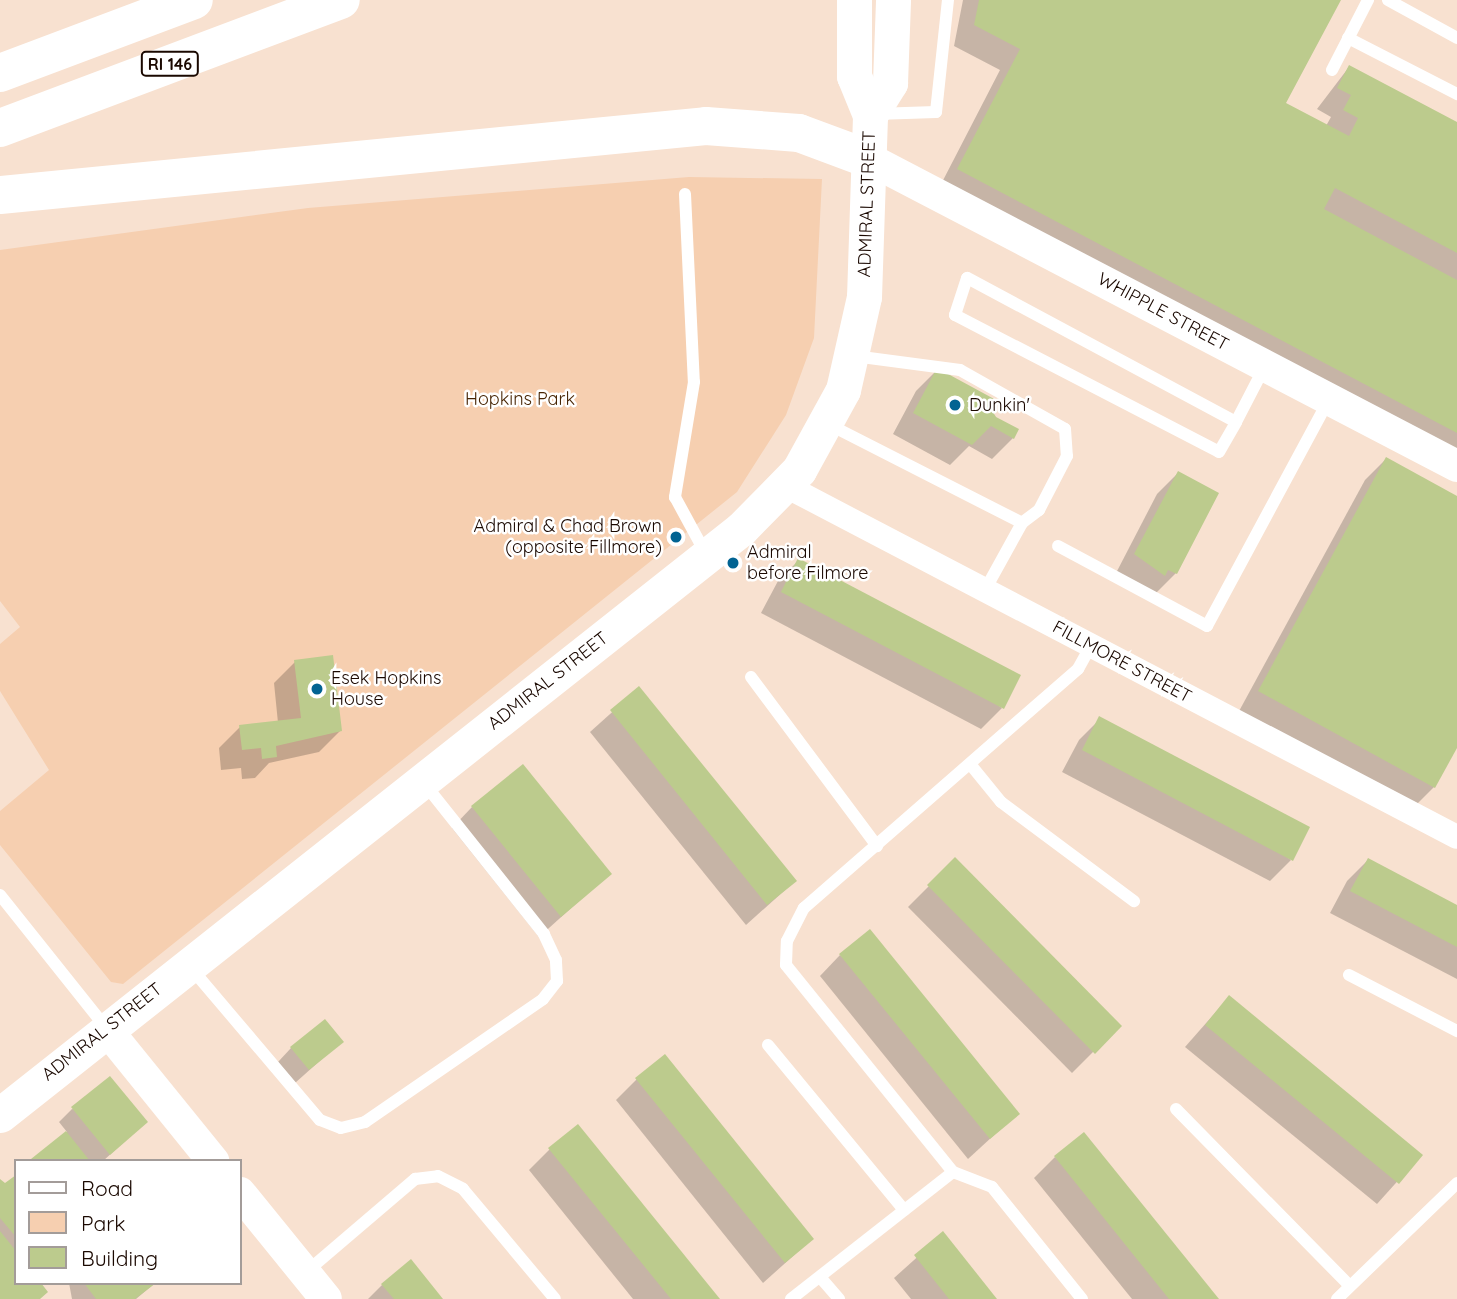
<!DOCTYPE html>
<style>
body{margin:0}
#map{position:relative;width:1457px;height:1299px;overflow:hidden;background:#f8e1d0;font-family:Quicksand,sans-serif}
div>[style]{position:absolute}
.green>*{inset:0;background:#f6cfb0}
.shadow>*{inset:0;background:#0003}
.building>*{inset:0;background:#bccb8d}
.service>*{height:12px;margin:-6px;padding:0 6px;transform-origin:6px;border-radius:6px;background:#fff}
.minor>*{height:24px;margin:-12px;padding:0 12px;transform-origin:12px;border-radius:12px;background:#fff}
.tertiary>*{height:32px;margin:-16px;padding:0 16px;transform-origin:16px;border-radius:16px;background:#fff}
.secondary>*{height:35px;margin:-17.5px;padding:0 17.5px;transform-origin:17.5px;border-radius:17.5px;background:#fff}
.motorway>*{height:38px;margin:-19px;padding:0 19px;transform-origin:19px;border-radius:19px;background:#fff}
.dots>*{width:19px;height:19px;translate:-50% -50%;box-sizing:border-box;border:4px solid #fff;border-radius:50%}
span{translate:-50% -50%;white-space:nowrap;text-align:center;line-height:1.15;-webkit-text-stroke:5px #fff;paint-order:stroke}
.shield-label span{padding:2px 5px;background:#fff;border:2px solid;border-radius:5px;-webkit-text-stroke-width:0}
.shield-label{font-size:16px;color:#1a0800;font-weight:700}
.street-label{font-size:18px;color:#1a0800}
.park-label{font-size:18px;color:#472504}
.poi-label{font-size:18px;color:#1a0800}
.left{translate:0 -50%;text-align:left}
.right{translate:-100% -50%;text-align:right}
.legend{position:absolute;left:14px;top:1159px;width:228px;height:126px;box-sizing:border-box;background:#fff;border:2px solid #a39c99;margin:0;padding:9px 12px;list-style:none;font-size:21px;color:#1a0800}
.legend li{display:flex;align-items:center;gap:14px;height:35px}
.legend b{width:35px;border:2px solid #a39c99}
</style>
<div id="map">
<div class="green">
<div style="clip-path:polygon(689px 177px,822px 179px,814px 338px,786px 415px,737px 492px,123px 984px,111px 982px,0 845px,0 811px,49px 770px,0 691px,0 644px,20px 627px,0 601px,0 250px,308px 208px)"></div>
</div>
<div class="shadow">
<div style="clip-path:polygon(963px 0,1339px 0,1284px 104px,1326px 126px,1331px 117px,1317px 109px,1349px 67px,1457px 124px,1457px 465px,938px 190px,1000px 70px,954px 46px)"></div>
<div style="clip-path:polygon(937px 370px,994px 401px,989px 409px,1013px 438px,992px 459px,969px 446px,950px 465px,893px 434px,916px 391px)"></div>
<div style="clip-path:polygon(1386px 459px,1457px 498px,1457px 744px,1434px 787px,1413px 808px,1238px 713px,1365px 480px)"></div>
<div style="clip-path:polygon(1178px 473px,1176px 573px,1155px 594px,1115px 575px,1157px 494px)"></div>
<div style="clip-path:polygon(799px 560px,1002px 708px,981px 729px,761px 613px,778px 581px)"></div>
<div style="clip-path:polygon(295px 662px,340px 731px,319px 752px,269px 763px,255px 778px,242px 779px,241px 768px,221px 770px,219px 748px,240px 727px,278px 723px,274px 683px)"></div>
<div style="clip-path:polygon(639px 688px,795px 881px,746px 925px,590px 732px)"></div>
<div style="clip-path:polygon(1100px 719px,1291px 860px,1270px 881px,1062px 772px,1079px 740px)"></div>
<div style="clip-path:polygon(472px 807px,609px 874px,539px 937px,452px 828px)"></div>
<div style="clip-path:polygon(955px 860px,1119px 1026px,1072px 1073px,908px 907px)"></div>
<div style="clip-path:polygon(1368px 860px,1457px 907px,1457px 979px,1330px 913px,1347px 881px)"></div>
<div style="clip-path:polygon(840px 955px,1017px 1114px,968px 1159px,820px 976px)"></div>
<div style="clip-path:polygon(1229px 997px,1421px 1155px,1377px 1204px,1185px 1047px)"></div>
<div style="clip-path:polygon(341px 1042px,295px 1083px,278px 1062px,291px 1048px)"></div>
<div style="clip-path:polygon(637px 1079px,812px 1239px,763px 1283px,616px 1100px)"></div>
<div style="clip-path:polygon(72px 1109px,146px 1122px,103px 1161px,31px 1161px,67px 1132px,59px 1122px)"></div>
<div style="clip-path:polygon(550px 1149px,717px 1299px,633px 1299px,529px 1170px)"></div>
<div style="clip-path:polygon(1055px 1157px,1217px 1299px,1132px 1299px,1034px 1178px)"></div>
<div style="clip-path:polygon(16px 1177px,16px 1283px,39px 1299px,0 1299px,0 1182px,5px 1186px)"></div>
<div style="clip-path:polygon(943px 1234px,995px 1299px,911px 1299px,894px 1278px)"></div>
<div style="clip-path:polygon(69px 1283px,155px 1283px,136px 1299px,72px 1299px)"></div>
<div style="clip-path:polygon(382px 1285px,441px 1299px,368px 1299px)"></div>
</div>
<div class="building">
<div style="clip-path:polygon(979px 0,1341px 0,1286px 103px,1349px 136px,1358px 118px,1343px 110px,1351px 95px,1337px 88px,1349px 65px,1457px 122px,1457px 253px,1335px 188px,1324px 209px,1457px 280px,1457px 433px,957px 169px,1020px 49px,974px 25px)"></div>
<div style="clip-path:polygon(937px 368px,996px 400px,991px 409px,996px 417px,1019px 429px,1014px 439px,991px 426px,972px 445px,913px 413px)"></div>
<div style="clip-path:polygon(1386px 457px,1457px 496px,1457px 748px,1435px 788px,1258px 691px)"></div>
<div style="clip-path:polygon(1178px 471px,1219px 493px,1177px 574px,1168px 570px,1165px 576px,1134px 554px)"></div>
<div style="clip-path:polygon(798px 558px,1021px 675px,1004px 709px,781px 592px)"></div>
<div style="clip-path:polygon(333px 655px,342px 731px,276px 746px,277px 757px,262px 759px,261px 748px,242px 750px,239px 725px,301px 718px,294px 660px)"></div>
<div style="clip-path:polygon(639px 686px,797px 881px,767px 905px,610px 710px)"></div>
<div style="clip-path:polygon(1099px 716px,1310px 827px,1293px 861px,1082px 750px)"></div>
<div style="clip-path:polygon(523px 764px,612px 874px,561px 917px,471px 806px)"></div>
<div style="clip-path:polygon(955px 857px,1122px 1026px,1095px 1054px,927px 885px)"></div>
<div style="clip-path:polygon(1368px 858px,1457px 905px,1457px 947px,1350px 891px)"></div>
<div style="clip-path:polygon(870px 929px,1020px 1114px,990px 1139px,839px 954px)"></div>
<div style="clip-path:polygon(1229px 995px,1423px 1155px,1399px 1184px,1205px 1025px)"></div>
<div style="clip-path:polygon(325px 1019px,344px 1042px,309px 1070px,290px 1047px)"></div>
<div style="clip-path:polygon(665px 1054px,814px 1239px,785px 1263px,635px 1078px)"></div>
<div style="clip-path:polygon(110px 1076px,148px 1122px,110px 1155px,71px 1107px)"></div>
<div style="clip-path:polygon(578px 1124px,720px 1299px,671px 1299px,548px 1148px)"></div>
<div style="clip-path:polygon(66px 1131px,90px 1161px,33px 1161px,31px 1159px)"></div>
<div style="clip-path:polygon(1084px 1132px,1219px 1299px,1169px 1299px,1054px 1156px)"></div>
<div style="clip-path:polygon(16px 1175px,16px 1237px,0 1218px,0 1179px,5px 1183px)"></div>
<div style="clip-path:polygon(0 1231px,16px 1251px,16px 1283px,41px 1283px,48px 1292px,40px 1299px,0 1299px)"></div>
<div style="clip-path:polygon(943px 1231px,997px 1299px,949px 1299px,914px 1255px)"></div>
<div style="clip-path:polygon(411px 1259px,443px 1299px,394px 1299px,381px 1284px)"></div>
<div style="clip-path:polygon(84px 1283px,156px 1283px,135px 1299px,96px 1299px)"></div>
</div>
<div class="service">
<div style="left:1388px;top:0;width:79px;rotate:28.8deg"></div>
<div style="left:1348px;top:38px;width:123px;rotate:27.2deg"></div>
<div style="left:1332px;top:70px;width:79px;rotate:-62.8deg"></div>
<div style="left:875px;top:114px;width:61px;rotate:-1.9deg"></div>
<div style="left:936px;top:112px;width:113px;rotate:-83.9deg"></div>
<div style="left:685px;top:194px;width:188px;rotate:87.3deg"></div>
<div style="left:694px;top:382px;width:117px;rotate:99.4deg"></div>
<div style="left:675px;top:497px;width:65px;rotate:61.5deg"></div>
<div style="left:854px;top:356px;width:107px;rotate:7.5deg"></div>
<div style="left:960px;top:370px;width:120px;rotate:29.3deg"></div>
<div style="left:1065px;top:429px;width:27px;rotate:86deg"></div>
<div style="left:1067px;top:456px;width:61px;rotate:117.4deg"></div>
<div style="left:1039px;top:510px;width:21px;rotate:143deg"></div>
<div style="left:1236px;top:422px;width:305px;rotate:-151.8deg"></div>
<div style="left:967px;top:278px;width:39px;rotate:108deg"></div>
<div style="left:955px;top:315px;width:297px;rotate:27.4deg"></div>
<div style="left:1219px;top:452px;width:34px;rotate:-60deg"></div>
<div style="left:1236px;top:422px;width:63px;rotate:-62.6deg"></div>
<div style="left:828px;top:424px;width:218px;rotate:27deg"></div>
<div style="left:1022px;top:523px;width:77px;rotate:118.9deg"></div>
<div style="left:1058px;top:546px;width:169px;rotate:28.2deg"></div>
<div style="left:1207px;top:626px;width:258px;rotate:-61.7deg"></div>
<div style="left:751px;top:677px;width:211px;rotate:53.3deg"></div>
<div style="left:970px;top:764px;width:49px;rotate:50.8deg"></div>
<div style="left:1001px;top:802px;width:166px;rotate:36.7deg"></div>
<div style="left:0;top:895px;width:171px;rotate:51.4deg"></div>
<div style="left:191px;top:968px;width:199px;rotate:49.7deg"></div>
<div style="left:320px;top:1120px;width:22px;rotate:21deg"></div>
<div style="left:341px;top:1128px;width:25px;rotate:-14deg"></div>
<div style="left:365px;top:1122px;width:216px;rotate:-34.6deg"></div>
<div style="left:543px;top:999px;width:23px;rotate:-52deg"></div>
<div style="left:557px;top:981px;width:21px;rotate:-93deg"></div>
<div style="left:556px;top:960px;width:29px;rotate:-115deg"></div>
<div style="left:544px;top:934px;width:193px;rotate:-128.5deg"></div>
<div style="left:1349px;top:975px;width:122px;rotate:27.4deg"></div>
<div style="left:768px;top:1045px;width:214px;rotate:50.5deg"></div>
<div style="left:1176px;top:1109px;width:248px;rotate:45.5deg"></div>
<div style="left:305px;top:1273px;width:145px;rotate:-40.5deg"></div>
<div style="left:415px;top:1179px;width:23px;rotate:-7deg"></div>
<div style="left:438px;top:1176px;width:28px;rotate:27deg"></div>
<div style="left:463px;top:1189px;width:143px;rotate:50.1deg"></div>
<div style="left:820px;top:1277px;width:29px;rotate:49deg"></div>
<div style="left:791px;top:1299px;width:206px;rotate:-38.1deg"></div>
<div style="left:1082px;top:1299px;width:144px;rotate:-128.8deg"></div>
<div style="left:992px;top:1187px;width:42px;rotate:-159deg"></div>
<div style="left:953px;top:1172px;width:266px;rotate:-128.9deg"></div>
<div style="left:786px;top:965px;width:24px;rotate:-88deg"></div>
<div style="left:787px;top:941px;width:37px;rotate:-63deg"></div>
<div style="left:804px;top:908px;width:364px;rotate:-41.1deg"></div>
<div style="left:1078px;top:669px;width:26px;rotate:-61deg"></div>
<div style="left:1337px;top:1299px;width:167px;rotate:-44deg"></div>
</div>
<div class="minor">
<div style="left:786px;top:486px;width:757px;rotate:27.61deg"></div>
</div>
<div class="tertiary">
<div style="left:869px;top:159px;width:663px;rotate:27.57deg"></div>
<div style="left:107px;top:1030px;width:169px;rotate:51deg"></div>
<div style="left:240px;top:1193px;width:136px;rotate:50.9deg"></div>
</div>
<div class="secondary">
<div style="left:870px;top:115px;width:38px;rotate:-58deg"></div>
<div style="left:890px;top:83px;width:83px;rotate:-87.9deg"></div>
<div style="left:0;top:1115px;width:945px;rotate:-38.34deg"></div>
<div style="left:741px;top:529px;width:83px;rotate:-45.5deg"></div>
<div style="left:799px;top:470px;width:91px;rotate:-61.2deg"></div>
<div style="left:843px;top:390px;width:95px;rotate:-77.3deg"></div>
<div style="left:864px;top:297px;width:182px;rotate:-88.1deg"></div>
<div style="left:870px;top:115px;width:42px;rotate:-112.3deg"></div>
<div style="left:854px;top:76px;width:76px;rotate:-90deg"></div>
</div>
<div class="motorway">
<div style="left:0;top:73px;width:207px;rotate:-20.6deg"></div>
<div style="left:0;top:128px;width:364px;rotate:-20.6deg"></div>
<div style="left:0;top:195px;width:709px;rotate:-5.58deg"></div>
<div style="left:706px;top:126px;width:93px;rotate:4.3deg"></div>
<div style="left:799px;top:133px;width:75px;rotate:20.4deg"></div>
</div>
<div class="dots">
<div style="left:955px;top:405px;background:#016392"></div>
<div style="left:676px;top:537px;background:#016392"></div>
<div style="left:733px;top:563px;background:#016392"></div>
<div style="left:317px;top:689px;background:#016392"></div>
</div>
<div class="shield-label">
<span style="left:170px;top:64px">RI 146</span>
</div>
<div class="street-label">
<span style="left:867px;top:204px;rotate:-88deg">ADMIRAL STREET</span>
<span style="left:1163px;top:312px;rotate:28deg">WHIPPLE STREET</span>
<span style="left:1122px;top:662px;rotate:28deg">FILLMORE STREET</span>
<span style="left:548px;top:681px;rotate:-38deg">ADMIRAL STREET</span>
<span style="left:102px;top:1032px;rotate:-38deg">ADMIRAL STREET</span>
</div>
<div class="park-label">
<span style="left:520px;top:399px">Hopkins Park</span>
</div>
<div class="poi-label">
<span class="left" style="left:969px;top:405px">Dunkin'</span>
<span class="right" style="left:662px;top:537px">Admiral &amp; Chad Brown<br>(opposite Fillmore)</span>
<span class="left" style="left:747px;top:563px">Admiral<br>before Filmore</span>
<span class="left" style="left:331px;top:689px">Esek Hopkins<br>House</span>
</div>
<ul class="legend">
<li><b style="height:9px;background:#fff"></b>Road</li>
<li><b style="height:19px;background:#f6cfb0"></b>Park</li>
<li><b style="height:19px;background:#bccb8d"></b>Building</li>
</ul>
</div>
